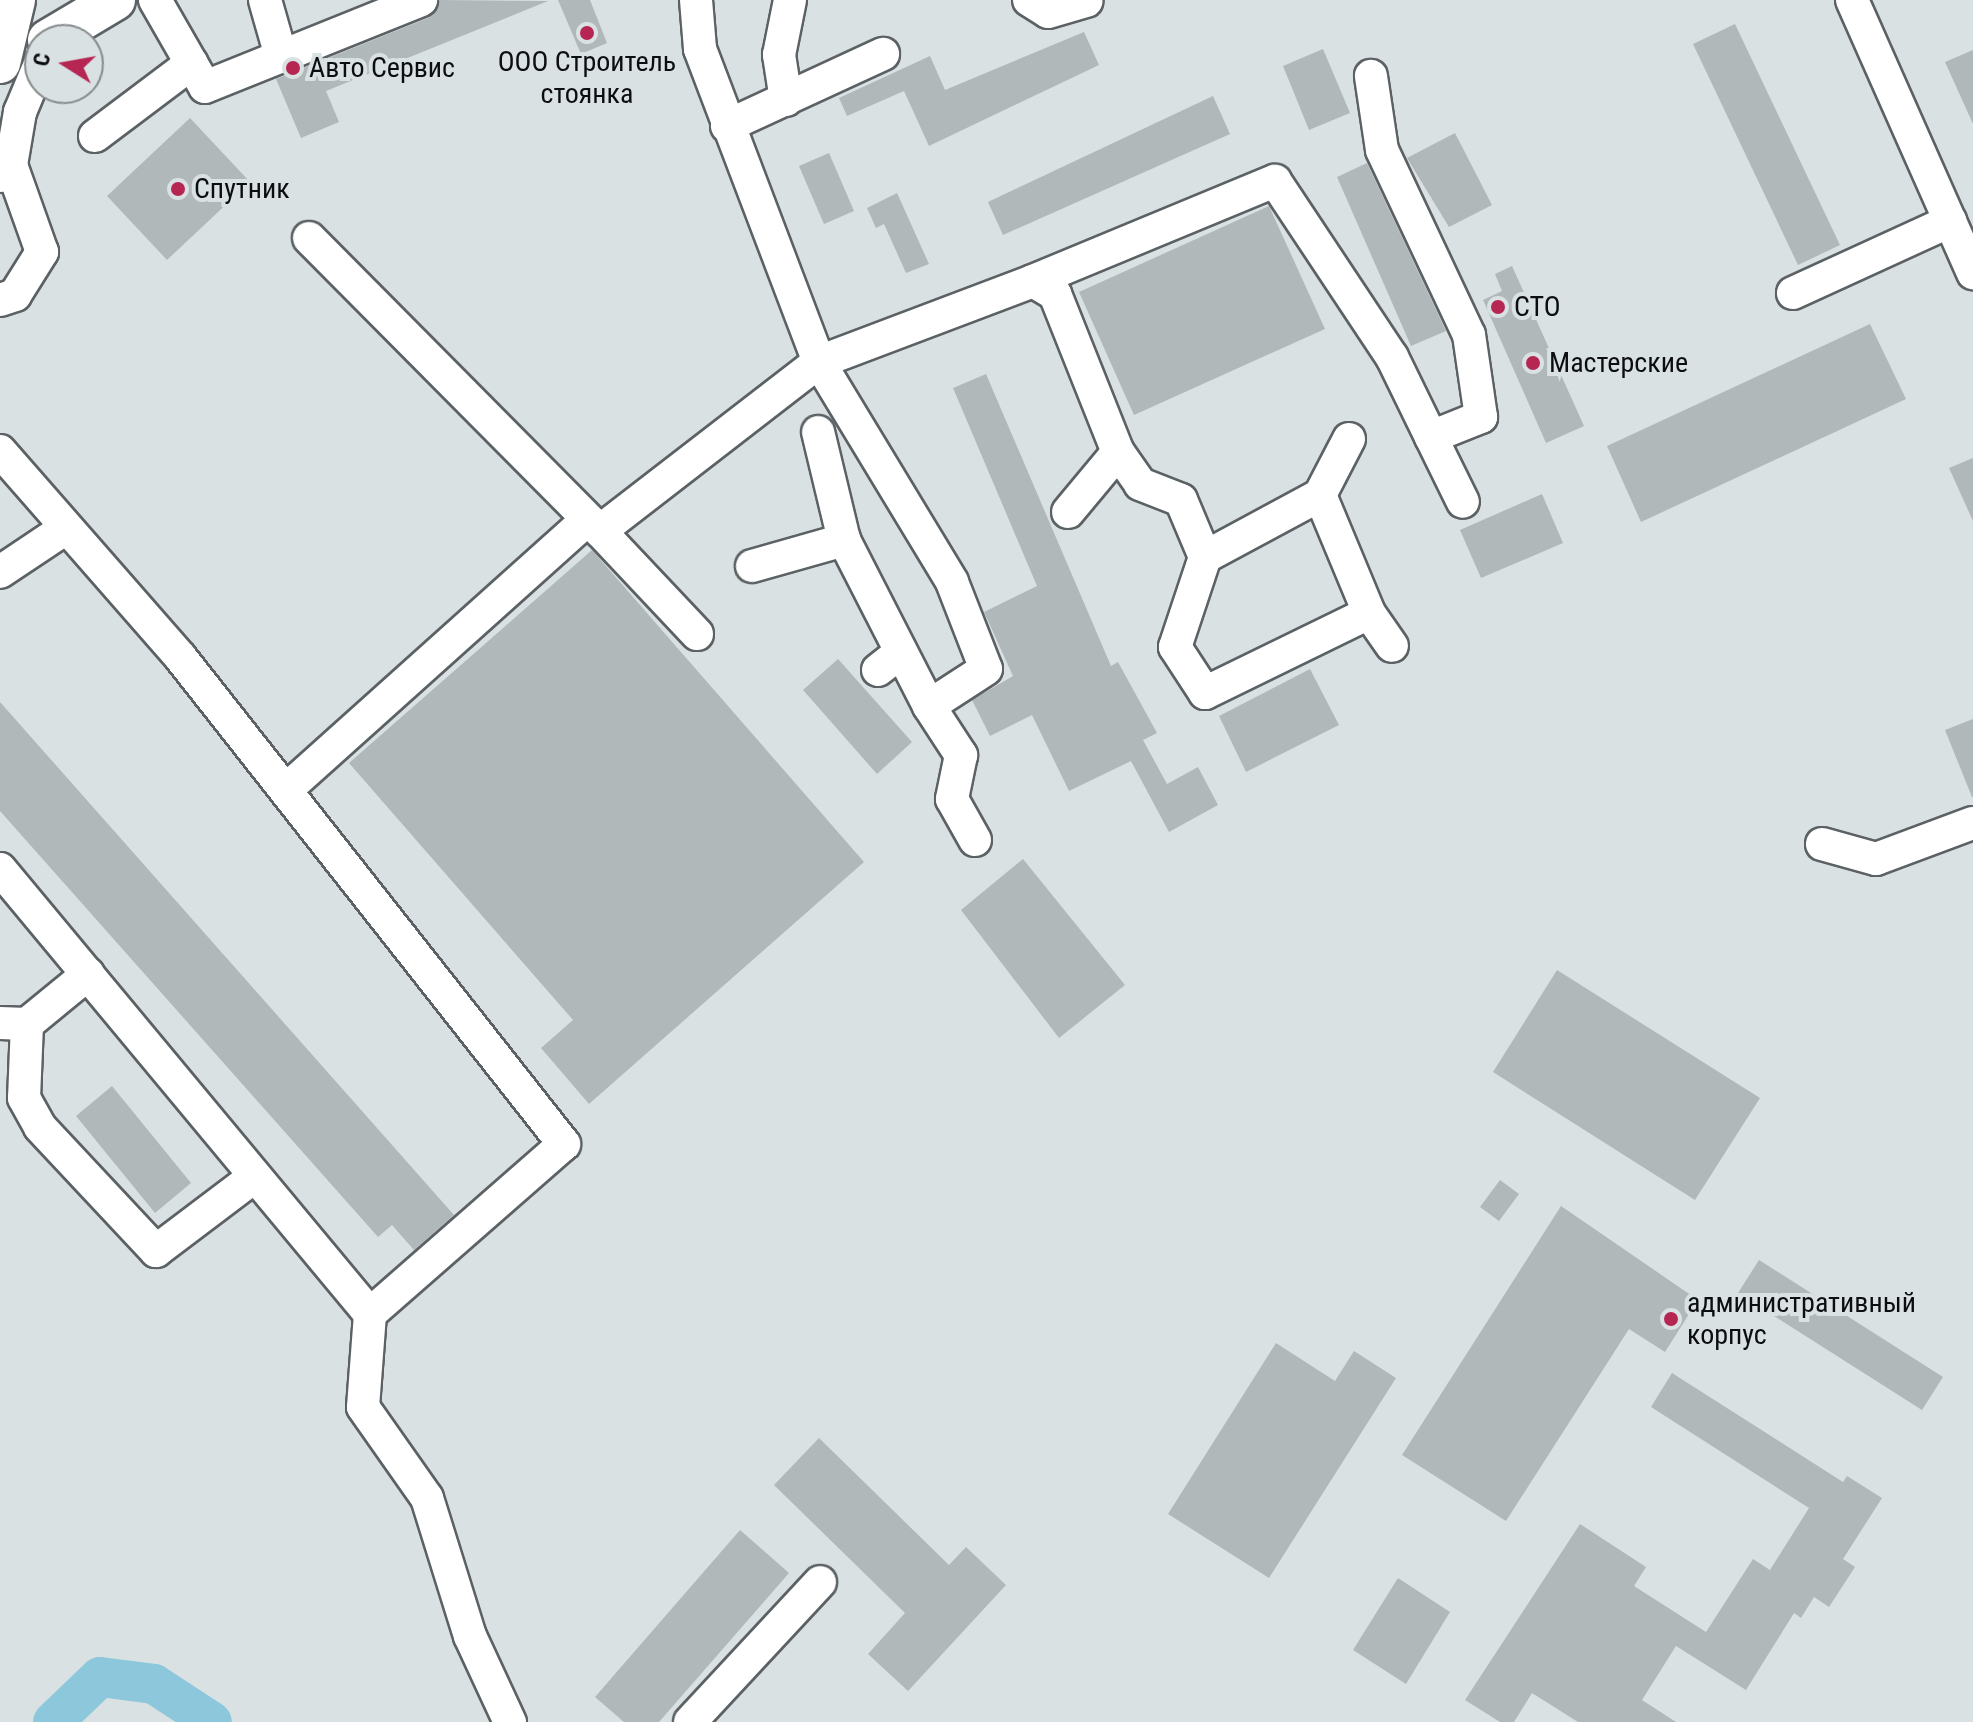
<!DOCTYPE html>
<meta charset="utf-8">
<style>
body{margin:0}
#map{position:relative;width:1973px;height:1722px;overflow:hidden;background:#d9e1e3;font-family:"Roboto Condensed",sans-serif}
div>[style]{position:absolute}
.river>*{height:40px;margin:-20px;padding:0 20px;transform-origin:20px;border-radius:20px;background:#8cc7dc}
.building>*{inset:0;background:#b1b8ba}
.roads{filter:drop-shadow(2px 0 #5b6164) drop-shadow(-2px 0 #5b6164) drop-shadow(0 2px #5b6164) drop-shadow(0 -2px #5b6164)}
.minor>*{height:32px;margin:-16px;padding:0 16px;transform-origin:16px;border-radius:16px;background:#fff}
.major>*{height:40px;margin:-20px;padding:0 20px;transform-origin:20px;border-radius:20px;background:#fff}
.dots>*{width:22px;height:22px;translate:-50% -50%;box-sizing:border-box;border:4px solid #d9e1e3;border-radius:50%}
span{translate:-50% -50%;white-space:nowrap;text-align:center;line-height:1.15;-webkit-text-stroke:8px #d9e1e3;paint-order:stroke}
.poi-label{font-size:28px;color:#0b0d0e}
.left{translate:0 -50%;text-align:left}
.north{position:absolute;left:24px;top:24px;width:80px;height:80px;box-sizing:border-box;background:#d9e1e3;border:2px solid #878c8e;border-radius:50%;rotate:281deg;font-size:22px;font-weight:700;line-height:32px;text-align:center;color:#0b0d0e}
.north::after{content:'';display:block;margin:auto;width:28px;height:36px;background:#b62652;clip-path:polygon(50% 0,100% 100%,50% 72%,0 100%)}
</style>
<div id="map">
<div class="river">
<div style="left:53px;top:1722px;width:65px;rotate:-43.8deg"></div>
<div style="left:100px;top:1677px;width:54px;rotate:7.4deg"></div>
<div style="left:154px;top:1684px;width:69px;rotate:33.2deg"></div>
</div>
<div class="building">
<div style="clip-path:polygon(440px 0,548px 1px,326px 91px,339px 122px,301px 138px,276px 79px,428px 18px)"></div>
<div style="clip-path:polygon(558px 0,590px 0,607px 43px,581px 54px)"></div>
<div style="clip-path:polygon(1735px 24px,1840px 245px,1798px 265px,1693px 44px)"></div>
<div style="clip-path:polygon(1084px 32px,1099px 65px,929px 146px,904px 91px,847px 116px,839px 98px,930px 56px,945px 90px)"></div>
<div style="clip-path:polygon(1323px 49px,1350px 113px,1309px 130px,1283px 66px)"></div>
<div style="clip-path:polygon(1973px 50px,1973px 124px,1945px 62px)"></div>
<div style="clip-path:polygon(1213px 96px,1230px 134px,1003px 235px,988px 202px)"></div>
<div style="clip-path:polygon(190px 118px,250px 182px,167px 260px,107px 196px)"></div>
<div style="clip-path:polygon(1455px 133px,1492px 205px,1449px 227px,1407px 158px)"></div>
<div style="clip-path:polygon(829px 153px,854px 211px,824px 224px,799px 166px)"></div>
<div style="clip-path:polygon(1367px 163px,1446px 331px,1411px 346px,1337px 177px)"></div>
<div style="clip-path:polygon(897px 193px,929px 264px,906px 273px,884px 224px,876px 228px,867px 208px)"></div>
<div style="clip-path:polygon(1269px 206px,1325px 329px,1134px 415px,1079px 292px)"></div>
<div style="clip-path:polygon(1512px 266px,1584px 426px,1546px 443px,1483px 300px,1502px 291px,1495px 274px)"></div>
<div style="clip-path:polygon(1870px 324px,1906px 399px,1641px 522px,1607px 446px)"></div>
<div style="clip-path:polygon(986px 374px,1111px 666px,1118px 662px,1157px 733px,1143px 740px,1167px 784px,1198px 767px,1218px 805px,1169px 832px,1131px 761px,1069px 791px,1032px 715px,990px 736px,972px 700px,1013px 676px,984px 612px,1037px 586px,953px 388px)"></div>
<div style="clip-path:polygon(1973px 458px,1973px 521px,1949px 468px)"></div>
<div style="clip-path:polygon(1542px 494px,1563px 543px,1481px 578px,1460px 530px)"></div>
<div style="clip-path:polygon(592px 550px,864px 862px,589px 1104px,541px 1048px,573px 1020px,349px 763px)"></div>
<div style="clip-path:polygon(838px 659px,912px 742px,877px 774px,803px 690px)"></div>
<div style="clip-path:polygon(1310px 669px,1339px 725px,1246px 772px,1219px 716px)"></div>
<div style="clip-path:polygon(0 702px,454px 1215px,414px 1250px,392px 1225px,378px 1237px,0 811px)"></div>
<div style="clip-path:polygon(1973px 719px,1973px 797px,1972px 797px,1945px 730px)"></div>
<div style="clip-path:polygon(1023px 859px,1125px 985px,1059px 1038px,961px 910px)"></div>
<div style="clip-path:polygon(1557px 970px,1760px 1098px,1695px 1200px,1493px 1072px)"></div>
<div style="clip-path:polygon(112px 1086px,191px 1183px,155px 1213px,76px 1116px)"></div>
<div style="clip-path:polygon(1500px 1180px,1519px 1194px,1499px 1221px,1480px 1207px)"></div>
<div style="clip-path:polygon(1561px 1206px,1698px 1300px,1665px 1352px,1629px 1329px,1506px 1521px,1402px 1455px)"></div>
<div style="clip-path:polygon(1759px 1260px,1943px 1377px,1922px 1410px,1738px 1293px)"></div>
<div style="clip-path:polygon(1276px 1343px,1335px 1381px,1354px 1351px,1396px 1378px,1269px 1578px,1168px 1514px)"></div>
<div style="clip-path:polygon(1672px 1373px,1843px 1482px,1847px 1476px,1882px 1498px,1843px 1559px,1855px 1567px,1829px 1607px,1814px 1597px,1801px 1618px,1794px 1613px,1746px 1690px,1676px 1646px,1642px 1700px,1676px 1722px,1578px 1722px,1532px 1693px,1514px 1722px,1500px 1722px,1465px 1700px,1580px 1524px,1646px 1567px,1634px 1586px,1706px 1632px,1753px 1559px,1770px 1570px,1809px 1508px,1651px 1407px)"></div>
<div style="clip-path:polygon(819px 1438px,949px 1565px,966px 1547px,1006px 1585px,908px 1691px,868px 1654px,905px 1613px,774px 1485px)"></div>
<div style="clip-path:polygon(740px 1530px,789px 1573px,659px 1722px,624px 1722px,595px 1697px)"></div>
<div style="clip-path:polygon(1398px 1578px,1450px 1612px,1406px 1684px,1353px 1650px)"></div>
</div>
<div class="roads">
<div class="minor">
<div style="left:155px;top:0;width:100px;rotate:60.1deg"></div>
<div style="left:205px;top:87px;width:233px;rotate:-21.9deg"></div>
<div style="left:265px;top:0;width:58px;rotate:74.1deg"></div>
<div style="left:696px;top:0;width:49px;rotate:85.3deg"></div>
<div style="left:700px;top:49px;width:335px;rotate:69.2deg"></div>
<div style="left:819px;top:362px;width:229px;rotate:-20.7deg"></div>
<div style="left:1033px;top:281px;width:26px;rotate:31deg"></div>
<div style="left:1055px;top:294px;width:170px;rotate:68.3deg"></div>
<div style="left:1118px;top:452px;width:78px;rotate:129.8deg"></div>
<div style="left:1029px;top:0;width:22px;rotate:32deg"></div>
<div style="left:1048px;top:12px;width:40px;rotate:-16deg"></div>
<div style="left:1852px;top:0;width:299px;rotate:66.1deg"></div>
<div style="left:786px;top:100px;width:46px;rotate:-98.8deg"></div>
<div style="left:779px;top:55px;width:56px;rotate:-78.7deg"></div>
<div style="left:727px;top:126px;width:172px;rotate:-24.8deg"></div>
<div style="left:95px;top:136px;width:121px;rotate:-37deg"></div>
<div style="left:0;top:176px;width:16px;rotate:-45deg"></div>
<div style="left:11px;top:165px;width:54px;rotate:-80.4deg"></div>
<div style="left:20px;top:112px;width:52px;rotate:-67.4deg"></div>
<div style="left:309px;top:238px;width:413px;rotate:45.2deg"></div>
<div style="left:1033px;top:281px;width:262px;rotate:-22.5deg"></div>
<div style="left:1275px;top:181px;width:211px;rotate:56.4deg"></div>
<div style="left:1392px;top:357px;width:89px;rotate:64deg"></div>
<div style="left:1431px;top:437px;width:54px;rotate:-21.8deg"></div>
<div style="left:1481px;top:417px;width:83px;rotate:-98.3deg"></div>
<div style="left:1469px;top:335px;width:204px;rotate:-115.2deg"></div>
<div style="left:1382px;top:150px;width:75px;rotate:-98.5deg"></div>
<div style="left:1793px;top:293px;width:173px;rotate:-24.6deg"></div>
<div style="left:0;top:300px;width:16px;rotate:-18deg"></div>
<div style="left:15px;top:295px;width:51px;rotate:-57.9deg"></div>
<div style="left:42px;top:252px;width:92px;rotate:-109.6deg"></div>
<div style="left:1431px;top:437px;width:72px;rotate:63.8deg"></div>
<div style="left:1349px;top:439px;width:63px;rotate:117.4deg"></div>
<div style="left:1320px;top:495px;width:128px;rotate:67.4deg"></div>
<div style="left:1369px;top:613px;width:40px;rotate:55.1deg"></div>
<div style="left:0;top:451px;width:275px;rotate:48.8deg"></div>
<div style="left:181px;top:658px;width:619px;rotate:51.76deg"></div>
<div style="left:564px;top:1144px;width:258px;rotate:138.8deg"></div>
<div style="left:1118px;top:452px;width:39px;rotate:55deg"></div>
<div style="left:1140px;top:484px;width:44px;rotate:21.3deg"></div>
<div style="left:1181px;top:500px;width:62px;rotate:67.2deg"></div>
<div style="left:1205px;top:557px;width:95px;rotate:108.4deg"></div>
<div style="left:1175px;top:647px;width:55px;rotate:56.9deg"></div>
<div style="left:1205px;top:693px;width:182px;rotate:-26deg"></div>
<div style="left:1205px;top:557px;width:131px;rotate:-28.3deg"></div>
<div style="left:752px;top:566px;width:96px;rotate:-15.8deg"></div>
<div style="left:0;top:572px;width:79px;rotate:-33.7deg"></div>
<div style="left:697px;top:634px;width:141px;rotate:-133.3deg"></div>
<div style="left:600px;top:531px;width:277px;rotate:-37.7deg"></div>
<div style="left:819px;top:362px;width:257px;rotate:58.8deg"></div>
<div style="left:952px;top:582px;width:93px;rotate:68.7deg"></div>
<div style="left:986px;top:669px;width:68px;rotate:147deg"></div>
<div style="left:929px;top:706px;width:186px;rotate:-117.1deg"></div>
<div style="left:844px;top:540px;width:111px;rotate:-103.5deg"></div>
<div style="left:878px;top:670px;width:29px;rotate:-38deg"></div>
<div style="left:929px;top:706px;width:59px;rotate:56.9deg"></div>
<div style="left:961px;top:755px;width:45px;rotate:101.6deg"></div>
<div style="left:952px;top:799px;width:47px;rotate:60.7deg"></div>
<div style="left:287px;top:789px;width:402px;rotate:-41.9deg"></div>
<div style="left:1822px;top:844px;width:56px;rotate:15.5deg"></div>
<div style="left:1876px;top:859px;width:103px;rotate:-20.4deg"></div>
<div style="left:0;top:869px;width:579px;rotate:50.26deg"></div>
<div style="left:370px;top:1314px;width:93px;rotate:94.3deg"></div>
<div style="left:363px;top:1407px;width:111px;rotate:54.9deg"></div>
<div style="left:427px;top:1498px;width:145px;rotate:72.7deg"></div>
<div style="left:470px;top:1636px;width:95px;rotate:65.1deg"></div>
<div style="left:0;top:1023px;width:27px;rotate:2deg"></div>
<div style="left:27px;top:1024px;width:79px;rotate:-39.3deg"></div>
<div style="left:27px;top:1024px;width:74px;rotate:92.3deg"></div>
<div style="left:24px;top:1098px;width:33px;rotate:61deg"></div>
<div style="left:40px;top:1127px;width:170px;rotate:46.9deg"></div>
<div style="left:156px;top:1251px;width:124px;rotate:-37.1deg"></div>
<div style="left:690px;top:1722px;width:191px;rotate:-47.1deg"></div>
</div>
<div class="major">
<div style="left:48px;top:40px;width:78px;rotate:-30.8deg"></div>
<div style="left:0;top:63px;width:65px;rotate:-76.6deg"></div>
</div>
</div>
<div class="dots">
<div style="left:587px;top:33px;background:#b62652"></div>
<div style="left:293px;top:68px;background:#b62652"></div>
<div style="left:178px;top:189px;background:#b62652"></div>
<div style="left:1498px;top:307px;background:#b62652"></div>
<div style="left:1533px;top:363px;background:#b62652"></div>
<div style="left:1671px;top:1319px;background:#b62652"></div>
</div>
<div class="poi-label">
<span style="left:587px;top:78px">ООО Строитель<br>стоянка</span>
<span class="left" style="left:309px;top:68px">Авто Сервис</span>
<span class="left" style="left:194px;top:189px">Спутник</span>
<span class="left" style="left:1514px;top:307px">СТО</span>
<span class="left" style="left:1549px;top:363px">Мастерские</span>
<span class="left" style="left:1687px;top:1319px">административный<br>корпус</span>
</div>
<div class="north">С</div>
</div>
